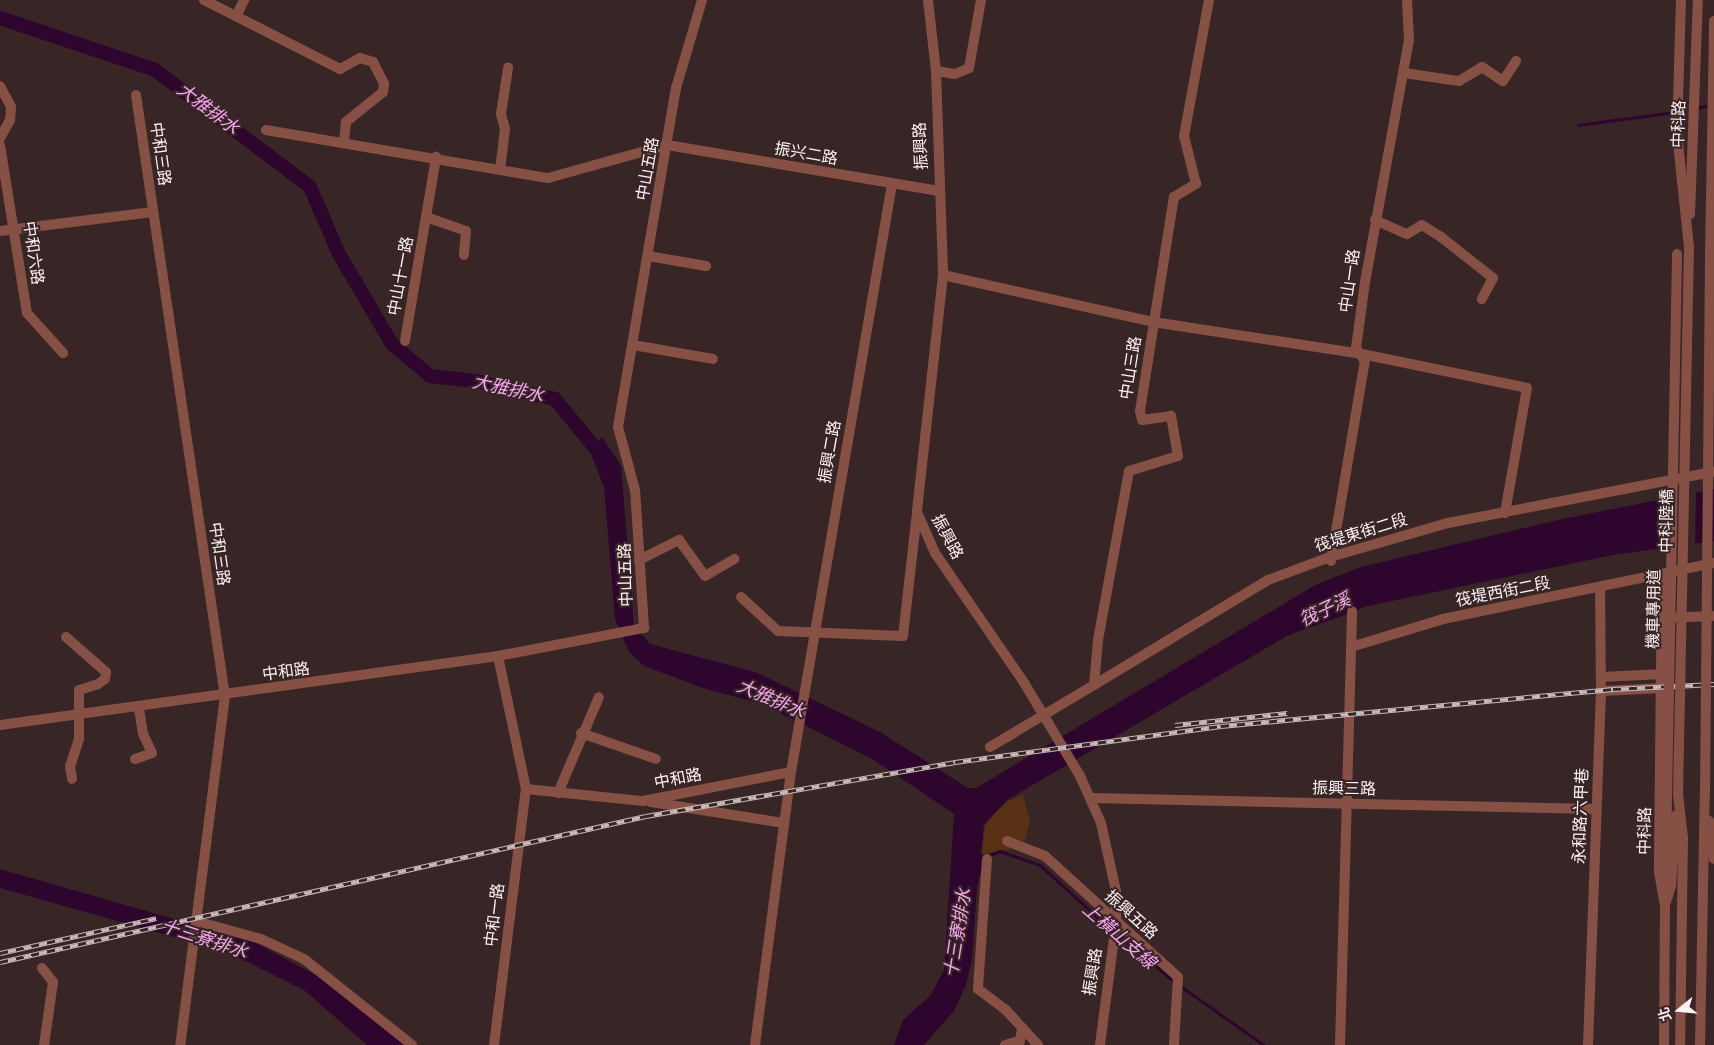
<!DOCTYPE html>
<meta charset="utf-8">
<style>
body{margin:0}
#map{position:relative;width:1714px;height:1045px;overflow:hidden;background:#382627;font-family:Poppins,"Noto Sans TC",sans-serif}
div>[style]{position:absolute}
.green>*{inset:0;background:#583114}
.water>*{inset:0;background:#2e052c}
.pier>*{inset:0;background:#382627}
.stream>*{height:2.5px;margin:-1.25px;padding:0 1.25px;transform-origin:1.25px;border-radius:1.25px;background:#2e052c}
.river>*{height:14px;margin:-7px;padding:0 7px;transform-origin:7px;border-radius:7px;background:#2e052c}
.minor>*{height:10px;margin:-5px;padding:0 5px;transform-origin:5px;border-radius:5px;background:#865044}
.rail>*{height:4.5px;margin-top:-2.25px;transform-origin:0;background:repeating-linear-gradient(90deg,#382627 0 8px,#c8babb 0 16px);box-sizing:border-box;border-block:1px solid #c8babb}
.minor-bridge>*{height:10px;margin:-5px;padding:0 5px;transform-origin:5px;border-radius:5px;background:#865044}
span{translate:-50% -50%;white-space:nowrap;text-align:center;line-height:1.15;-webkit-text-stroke:4px #382627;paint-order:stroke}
.street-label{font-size:16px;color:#fef1f2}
.water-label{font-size:18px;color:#f9a5f2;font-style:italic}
.north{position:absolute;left:1654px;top:985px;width:50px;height:50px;-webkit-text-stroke:4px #382627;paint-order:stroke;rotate:253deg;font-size:14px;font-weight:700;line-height:20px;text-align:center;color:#fef1f2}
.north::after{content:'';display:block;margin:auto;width:18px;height:22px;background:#fef1f2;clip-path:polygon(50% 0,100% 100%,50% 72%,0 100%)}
</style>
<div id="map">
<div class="green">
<div style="clip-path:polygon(1023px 795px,1030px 822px,1023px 847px,982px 854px,985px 826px,991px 816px,1008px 801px)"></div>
</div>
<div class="water">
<div style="clip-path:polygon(602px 437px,621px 466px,634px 626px,650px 644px,755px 672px,880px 732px,968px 788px,976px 788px,1315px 585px,1361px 567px,1562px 519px,1714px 489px,1714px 541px,1613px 555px,1368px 606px,1287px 636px,1007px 800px,984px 825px,981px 854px,985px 856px,977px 887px,972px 960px,966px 985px,954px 1011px,924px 1045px,894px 1045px,903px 1020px,930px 996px,944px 970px,954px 814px,874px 760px,762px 704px,706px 689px,644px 666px,629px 652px,615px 619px,604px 487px,591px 454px)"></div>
<div style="clip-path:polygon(0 869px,254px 942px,338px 987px,406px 1045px,367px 1045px,304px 990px,227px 952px,0 888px)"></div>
</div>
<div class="pier">
<div style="clip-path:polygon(1696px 490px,1695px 547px,1666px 551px,1667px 496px)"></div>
</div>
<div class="stream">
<div style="left:1696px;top:108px;width:14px;rotate:-12deg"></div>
<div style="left:1578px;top:125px;width:99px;rotate:-7.6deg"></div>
<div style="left:988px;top:856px;width:13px;rotate:-23deg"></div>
<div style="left:1000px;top:851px;width:42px;rotate:19.3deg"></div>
<div style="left:1040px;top:865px;width:97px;rotate:42.1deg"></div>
<div style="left:1118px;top:935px;width:74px;rotate:39.5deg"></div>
<div style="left:1182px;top:987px;width:100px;rotate:35.3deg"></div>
</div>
<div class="river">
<div style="left:0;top:18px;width:163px;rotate:18.5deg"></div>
<div style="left:155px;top:70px;width:194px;rotate:37deg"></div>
<div style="left:310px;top:187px;width:73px;rotate:66.6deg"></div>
<div style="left:339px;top:254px;width:104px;rotate:59.5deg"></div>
<div style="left:392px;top:344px;width:50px;rotate:40.1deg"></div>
<div style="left:430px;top:376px;width:46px;rotate:6.2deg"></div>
<div style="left:476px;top:381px;width:81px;rotate:12.8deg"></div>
<div style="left:555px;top:399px;width:79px;rotate:50.7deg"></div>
</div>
<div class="minor">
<div style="left:204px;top:0;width:153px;rotate:26.9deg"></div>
<div style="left:340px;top:69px;width:23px;rotate:-29deg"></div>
<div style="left:360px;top:58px;width:14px;rotate:17deg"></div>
<div style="left:373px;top:62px;width:25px;rotate:63deg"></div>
<div style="left:384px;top:84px;width:8px;rotate:97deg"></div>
<div style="left:383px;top:92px;width:48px;rotate:141deg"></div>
<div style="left:346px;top:122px;width:20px;rotate:96deg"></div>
<div style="left:928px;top:0;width:71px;rotate:83.6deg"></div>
<div style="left:936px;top:71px;width:204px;rotate:88deg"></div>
<div style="left:943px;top:275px;width:238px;rotate:96.3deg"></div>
<div style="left:917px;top:512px;width:45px;rotate:66.3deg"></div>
<div style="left:935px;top:553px;width:155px;rotate:55.5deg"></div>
<div style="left:1023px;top:681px;width:111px;rotate:59deg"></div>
<div style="left:1080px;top:776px;width:51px;rotate:65.9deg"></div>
<div style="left:1101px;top:823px;width:70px;rotate:77.6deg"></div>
<div style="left:1116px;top:891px;width:32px;rotate:90deg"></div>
<div style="left:1116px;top:923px;width:123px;rotate:97.5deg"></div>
<div style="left:1681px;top:0;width:133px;rotate:91.7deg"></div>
<div style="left:1677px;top:133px;width:116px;rotate:84deg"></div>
<div style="left:236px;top:16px;width:18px;rotate:-63deg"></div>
<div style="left:936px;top:71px;width:19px;rotate:9deg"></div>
<div style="left:955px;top:74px;width:15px;rotate:-23deg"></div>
<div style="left:969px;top:68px;width:69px;rotate:-80deg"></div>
<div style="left:1404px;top:73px;width:56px;rotate:8.3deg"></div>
<div style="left:1459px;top:81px;width:27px;rotate:-31deg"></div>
<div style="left:1482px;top:67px;width:25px;rotate:34deg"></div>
<div style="left:1503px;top:81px;width:24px;rotate:-57deg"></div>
<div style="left:0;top:86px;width:24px;rotate:62deg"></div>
<div style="left:11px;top:107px;width:13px;rotate:94deg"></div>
<div style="left:10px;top:120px;width:21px;rotate:119deg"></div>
<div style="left:136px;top:95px;width:608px;rotate:81.58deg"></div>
<div style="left:225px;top:696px;width:352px;rotate:97.3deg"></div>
<div style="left:266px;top:130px;width:286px;rotate:9.7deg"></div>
<div style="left:548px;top:178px;width:123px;rotate:-15.5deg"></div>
<div style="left:667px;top:145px;width:276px;rotate:9.6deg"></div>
<div style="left:0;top:145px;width:170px;rotate:80.9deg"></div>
<div style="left:27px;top:313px;width:54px;rotate:48deg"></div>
<div style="left:500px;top:170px;width:41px;rotate:-83deg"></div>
<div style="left:505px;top:129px;width:16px;rotate:-105deg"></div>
<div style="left:501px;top:114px;width:47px;rotate:-81.3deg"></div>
<div style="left:1690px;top:214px;width:214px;rotate:-87.9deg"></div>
<div style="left:426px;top:217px;width:42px;rotate:19.3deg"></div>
<div style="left:466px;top:231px;width:24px;rotate:95deg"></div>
<div style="left:1375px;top:220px;width:35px;rotate:24deg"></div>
<div style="left:1407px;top:234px;width:17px;rotate:-31deg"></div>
<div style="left:1422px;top:225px;width:22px;rotate:32deg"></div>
<div style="left:1441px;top:237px;width:66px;rotate:38.3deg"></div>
<div style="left:1493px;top:278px;width:24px;rotate:118deg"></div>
<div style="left:0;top:231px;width:154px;rotate:-7.1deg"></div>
<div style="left:648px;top:256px;width:59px;rotate:9.8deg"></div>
<div style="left:1710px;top:256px;width:235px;rotate:-89deg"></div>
<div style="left:943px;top:275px;width:215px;rotate:12.6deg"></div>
<div style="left:1153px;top:322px;width:211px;rotate:8.7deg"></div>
<div style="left:1362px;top:354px;width:168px;rotate:11.6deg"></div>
<div style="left:1527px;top:388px;width:127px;rotate:100deg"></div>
<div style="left:405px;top:341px;width:187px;rotate:-80.4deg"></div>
<div style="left:633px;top:345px;width:81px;rotate:9.9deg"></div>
<div style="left:639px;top:560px;width:45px;rotate:-26.6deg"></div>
<div style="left:679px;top:540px;width:44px;rotate:54.2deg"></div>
<div style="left:705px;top:576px;width:34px;rotate:-30deg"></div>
<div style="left:1331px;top:561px;width:203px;rotate:-80.4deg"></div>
<div style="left:1365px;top:361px;width:16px;rotate:-125deg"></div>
<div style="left:1356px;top:348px;width:67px;rotate:-82.2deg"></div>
<div style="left:1365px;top:282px;width:246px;rotate:-79.7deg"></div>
<div style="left:1409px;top:40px;width:40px;rotate:-92.9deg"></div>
<div style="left:1662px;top:574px;width:298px;rotate:90.6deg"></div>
<div style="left:1659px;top:872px;width:34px;rotate:80deg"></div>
<div style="left:1665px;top:905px;width:140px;rotate:90.4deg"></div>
<div style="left:741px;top:597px;width:50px;rotate:42.6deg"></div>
<div style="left:778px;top:631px;width:125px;rotate:2.3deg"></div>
<div style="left:903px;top:636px;width:124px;rotate:-83.5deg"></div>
<div style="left:1663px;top:618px;width:51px;rotate:-2.2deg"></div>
<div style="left:66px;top:637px;width:53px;rotate:41.2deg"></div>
<div style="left:106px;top:672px;width:7px;rotate:98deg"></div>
<div style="left:105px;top:679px;width:9px;rotate:144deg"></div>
<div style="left:98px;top:684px;width:20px;rotate:162deg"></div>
<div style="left:79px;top:690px;width:49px;rotate:90deg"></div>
<div style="left:79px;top:739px;width:28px;rotate:108deg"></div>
<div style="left:70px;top:766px;width:13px;rotate:81deg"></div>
<div style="left:1351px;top:647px;width:96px;rotate:-16.9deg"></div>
<div style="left:1443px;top:619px;width:277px;rotate:-11.7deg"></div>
<div style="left:1601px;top:677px;width:62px;rotate:-2.8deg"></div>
<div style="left:1094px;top:685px;width:203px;rotate:-31.1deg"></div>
<div style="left:1268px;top:580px;width:66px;rotate:-20.4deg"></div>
<div style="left:1330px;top:557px;width:123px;rotate:-16.1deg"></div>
<div style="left:1448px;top:523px;width:271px;rotate:-10.9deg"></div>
<div style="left:1601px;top:691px;width:62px;rotate:-2.8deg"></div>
<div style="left:0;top:725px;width:503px;rotate:-7.89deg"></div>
<div style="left:498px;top:656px;width:149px;rotate:-10.9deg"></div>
<div style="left:644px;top:628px;width:138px;rotate:-93.7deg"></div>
<div style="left:635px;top:490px;width:65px;rotate:-105.1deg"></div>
<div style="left:618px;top:427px;width:344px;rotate:-80.3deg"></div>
<div style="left:676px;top:88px;width:92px;rotate:-73.5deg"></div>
<div style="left:581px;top:733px;width:79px;rotate:19.1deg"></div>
<div style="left:990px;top:747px;width:121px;rotate:-30.8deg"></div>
<div style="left:1094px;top:685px;width:45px;rotate:-84.9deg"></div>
<div style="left:1098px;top:640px;width:172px;rotate:-79.6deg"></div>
<div style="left:1129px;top:471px;width:51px;rotate:-17deg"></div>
<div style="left:1178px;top:456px;width:41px;rotate:-99.9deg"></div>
<div style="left:1171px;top:416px;width:29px;rotate:172deg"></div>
<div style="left:1142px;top:420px;width:9px;rotate:-103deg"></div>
<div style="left:1140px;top:411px;width:217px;rotate:-81deg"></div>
<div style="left:1174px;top:197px;width:26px;rotate:-31deg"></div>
<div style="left:1196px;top:184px;width:49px;rotate:-104deg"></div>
<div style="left:1184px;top:136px;width:138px;rotate:-79.6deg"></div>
<div style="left:135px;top:759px;width:18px;rotate:-19deg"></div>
<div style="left:152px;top:753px;width:21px;rotate:-115deg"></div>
<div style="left:143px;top:734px;width:26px;rotate:-99deg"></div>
<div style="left:526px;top:789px;width:118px;rotate:5.9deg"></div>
<div style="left:643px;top:801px;width:151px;rotate:-11.1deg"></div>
<div style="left:558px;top:793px;width:104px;rotate:-66.9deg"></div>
<div style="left:1678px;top:794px;width:44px;rotate:83.5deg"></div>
<div style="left:1683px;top:838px;width:207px;rotate:90.8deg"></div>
<div style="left:1091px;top:798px;width:505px;rotate:1.25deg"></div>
<div style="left:651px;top:802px;width:135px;rotate:9deg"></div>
<div style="left:1709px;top:821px;width:38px;rotate:83deg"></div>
<div style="left:1007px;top:841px;width:41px;rotate:21.5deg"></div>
<div style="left:1045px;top:856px;width:180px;rotate:42.3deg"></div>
<div style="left:1178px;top:977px;width:68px;rotate:93.4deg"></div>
<div style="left:987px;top:859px;width:130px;rotate:94deg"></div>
<div style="left:978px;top:989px;width:34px;rotate:37deg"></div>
<div style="left:1005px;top:1009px;width:49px;rotate:47.5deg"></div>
<div style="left:1666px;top:902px;width:17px;rotate:-73deg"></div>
<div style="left:1671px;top:886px;width:71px;rotate:-86deg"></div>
<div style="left:196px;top:921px;width:67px;rotate:15.5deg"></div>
<div style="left:261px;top:939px;width:47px;rotate:24.9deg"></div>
<div style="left:304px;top:959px;width:138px;rotate:38.5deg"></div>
<div style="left:42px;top:968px;width:18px;rotate:52deg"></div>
<div style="left:53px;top:982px;width:64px;rotate:98.1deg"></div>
<div style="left:494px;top:1045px;width:258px;rotate:-82.9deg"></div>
<div style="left:526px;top:789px;width:136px;rotate:-101.9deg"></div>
<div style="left:755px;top:1045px;width:275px;rotate:-82.5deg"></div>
<div style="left:791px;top:772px;width:597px;rotate:-80.25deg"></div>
<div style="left:1005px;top:1045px;width:15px;rotate:-16deg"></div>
<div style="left:1019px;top:1045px;width:16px;rotate:-79deg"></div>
<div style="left:1340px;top:1045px;width:434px;rotate:-88.4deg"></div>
<div style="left:1588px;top:1045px;width:348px;rotate:-87.9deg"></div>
<div style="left:1601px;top:697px;width:109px;rotate:-90.5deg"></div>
<div style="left:1700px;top:1045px;width:254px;rotate:-88.9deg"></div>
</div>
<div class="rail">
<div style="left:1175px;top:725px;width:113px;rotate:-6.1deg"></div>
<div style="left:0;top:953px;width:160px;rotate:-12.6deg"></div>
<div style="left:0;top:962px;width:662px;rotate:-12.74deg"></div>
<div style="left:646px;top:816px;width:314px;rotate:-9.9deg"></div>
<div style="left:955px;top:762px;width:268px;rotate:-7.7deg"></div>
<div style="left:1221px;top:726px;width:394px;rotate:-5.4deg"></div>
<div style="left:1613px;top:689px;width:101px;rotate:-2.8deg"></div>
</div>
<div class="minor-bridge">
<div style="left:1705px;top:791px;width:535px;rotate:-89.46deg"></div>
<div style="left:1678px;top:794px;width:546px;rotate:-88.85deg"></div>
<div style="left:1665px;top:905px;width:651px;rotate:-88.94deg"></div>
</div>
<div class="street-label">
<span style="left:1679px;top:124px;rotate:-88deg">中科路</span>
<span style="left:921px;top:146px;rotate:-93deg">振興路</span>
<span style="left:160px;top:154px;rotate:82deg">中和三路</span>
<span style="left:806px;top:154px;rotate:10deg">振兴二路</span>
<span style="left:648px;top:169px;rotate:-80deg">中山五路</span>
<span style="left:33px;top:253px;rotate:82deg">中和六路</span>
<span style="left:401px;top:276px;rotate:-80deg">中山十一路</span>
<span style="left:1350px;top:281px;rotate:-82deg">中山一路</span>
<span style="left:1131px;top:368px;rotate:-81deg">中山三路</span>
<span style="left:830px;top:452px;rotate:-80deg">振興二路</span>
<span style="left:1667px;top:521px;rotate:-89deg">中科陸橋</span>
<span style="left:1361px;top:533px;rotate:-17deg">筏堤東街二段</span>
<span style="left:947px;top:537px;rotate:62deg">振興路</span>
<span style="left:219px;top:554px;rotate:82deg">中和三路</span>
<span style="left:626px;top:575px;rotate:-92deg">中山五路</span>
<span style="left:1503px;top:592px;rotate:-11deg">筏堤西街二段</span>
<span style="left:1654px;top:609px;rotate:-89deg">機車專用道</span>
<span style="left:286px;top:672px;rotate:-8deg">中和路</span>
<span style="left:678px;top:779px;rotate:-11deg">中和路</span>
<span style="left:1344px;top:789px;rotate:1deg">振興三路</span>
<span style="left:1581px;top:816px;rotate:-88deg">永和路六甲巷</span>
<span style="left:1645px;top:831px;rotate:-89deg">中科路</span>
<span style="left:495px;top:915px;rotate:-83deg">中和一路</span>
<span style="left:1131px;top:915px;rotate:42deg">振興五路</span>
<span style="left:1093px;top:972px;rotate:-81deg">振興路</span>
</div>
<div class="water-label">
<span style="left:208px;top:109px;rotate:37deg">大雅排水</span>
<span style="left:508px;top:389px;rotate:12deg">大雅排水</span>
<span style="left:1325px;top:610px;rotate:-25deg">筏子溪</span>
<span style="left:771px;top:699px;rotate:23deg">大雅排水</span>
<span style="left:958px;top:933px;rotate:-81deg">十三寮排水</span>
<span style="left:1119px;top:936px;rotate:41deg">上橫山支線</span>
<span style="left:204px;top:939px;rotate:18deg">十三寮排水</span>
</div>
<div class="north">北</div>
</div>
